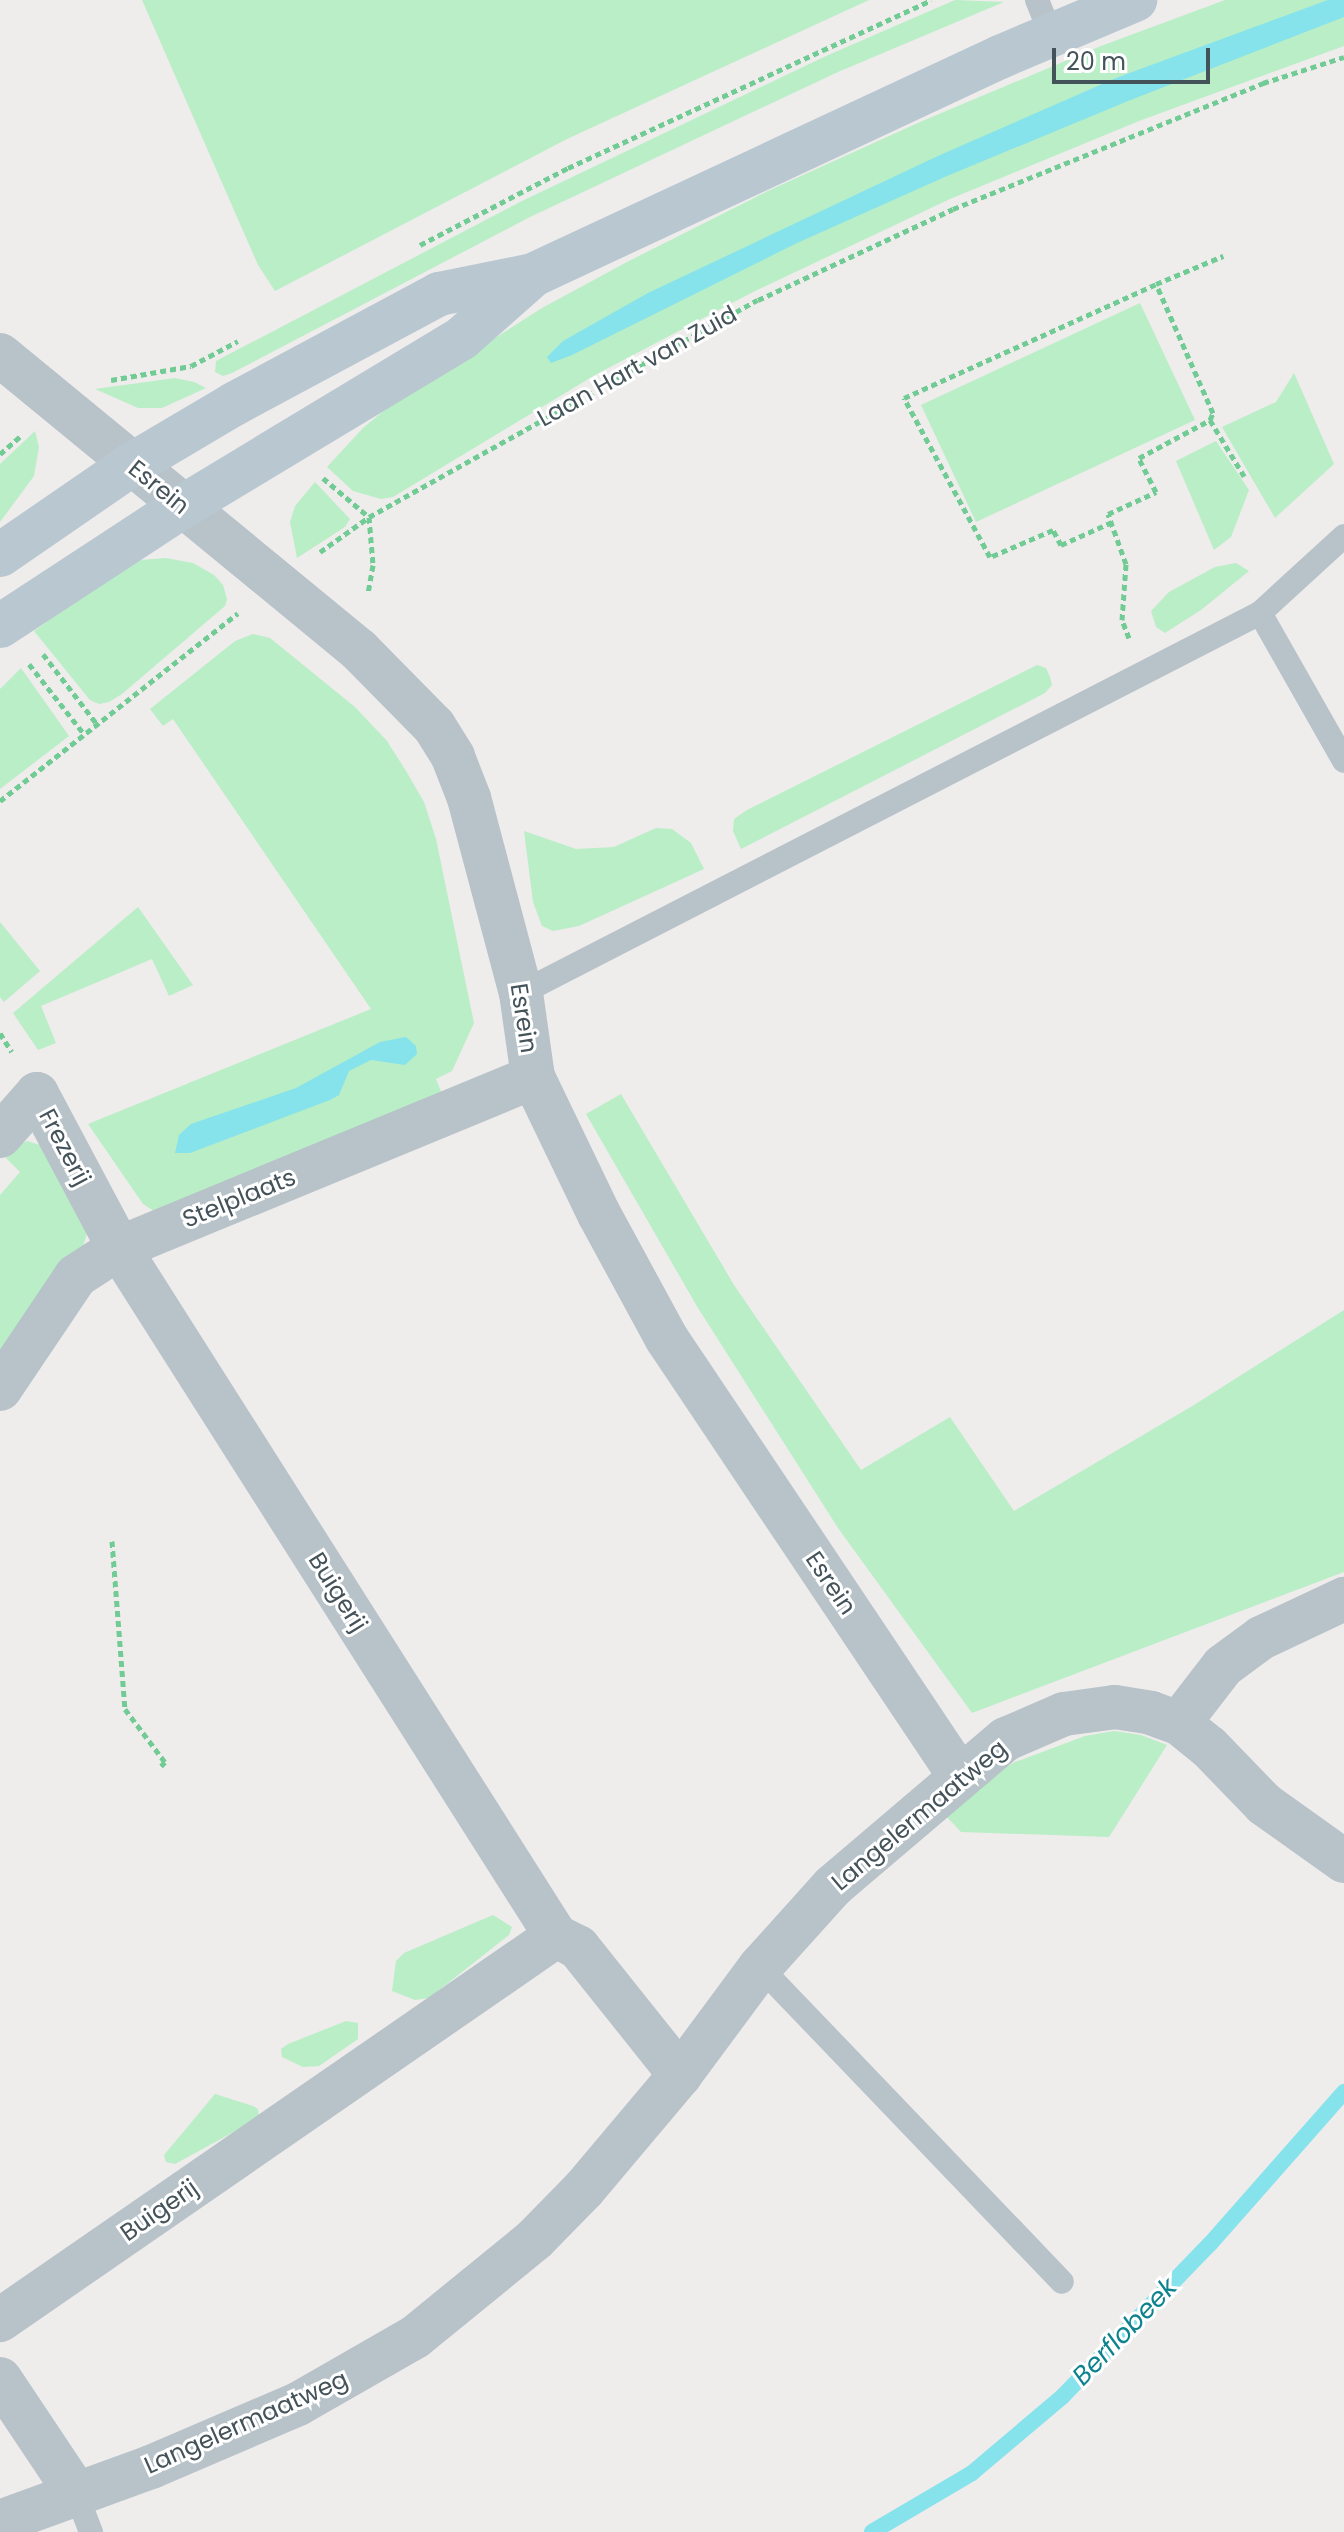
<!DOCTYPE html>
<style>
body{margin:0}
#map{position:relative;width:1344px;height:2532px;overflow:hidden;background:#efecec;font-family:Poppins,sans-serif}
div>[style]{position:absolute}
.green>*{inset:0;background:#b9eec7}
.water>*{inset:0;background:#86e2eb}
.stream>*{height:16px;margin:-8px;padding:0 8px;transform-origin:8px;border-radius:8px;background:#86e2eb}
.path>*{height:5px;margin-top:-2.5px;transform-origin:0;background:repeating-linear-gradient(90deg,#71cb94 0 6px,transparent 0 10px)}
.lane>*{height:24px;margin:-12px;padding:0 12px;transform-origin:12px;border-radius:12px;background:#b7c3c9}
.street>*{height:44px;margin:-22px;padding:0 22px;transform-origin:22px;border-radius:22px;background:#b7c3c9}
.secondary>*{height:44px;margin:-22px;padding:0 22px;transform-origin:22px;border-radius:22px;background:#b9c7d1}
span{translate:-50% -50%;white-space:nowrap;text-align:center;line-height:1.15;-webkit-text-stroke:6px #fff;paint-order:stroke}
.street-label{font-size:24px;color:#445259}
.water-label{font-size:26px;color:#0d838e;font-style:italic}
.scale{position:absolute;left:1052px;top:48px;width:158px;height:36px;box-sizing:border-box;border:4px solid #445259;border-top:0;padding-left:10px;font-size:24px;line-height:28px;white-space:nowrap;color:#445259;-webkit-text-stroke:6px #fff;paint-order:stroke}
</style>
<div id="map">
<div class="green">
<div style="clip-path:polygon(142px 0,869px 0,567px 139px,275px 291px,258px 265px)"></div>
<div style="clip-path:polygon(955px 0,1004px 2px,838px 72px,530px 217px,232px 373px,223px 376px,215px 372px,216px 361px,522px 201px,826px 56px)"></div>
<div style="clip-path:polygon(1225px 0,1344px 0,1344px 46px,1139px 121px,950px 199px,753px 292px,595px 375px,393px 497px,381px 499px,353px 491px,327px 467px,363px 428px,393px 403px,542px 308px,627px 262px,770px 190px,920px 122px,1101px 46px)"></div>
<div style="clip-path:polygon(1140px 303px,1195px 420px,976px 522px,921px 405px)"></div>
<div style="clip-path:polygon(1294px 373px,1334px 464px,1275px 518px,1222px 427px,1276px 402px)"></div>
<div style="clip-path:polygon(175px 378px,194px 382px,206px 388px,162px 408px,138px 408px,95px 389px)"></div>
<div style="clip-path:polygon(35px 431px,39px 447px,34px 476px,0 522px,0 464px)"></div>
<div style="clip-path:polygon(1216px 441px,1249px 490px,1231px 537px,1214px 550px,1176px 461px)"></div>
<div style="clip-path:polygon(315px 482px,350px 519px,345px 527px,297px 558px,290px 522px,295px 506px)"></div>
<div style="clip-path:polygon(166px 558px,193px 563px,214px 575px,223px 585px,227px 599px,225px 606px,122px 694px,109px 702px,99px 704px,90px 700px,34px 631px,103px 581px,141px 560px)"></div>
<div style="clip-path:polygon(1236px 563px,1249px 571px,1201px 610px,1165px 633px,1156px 627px,1151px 611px,1169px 592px,1215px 567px)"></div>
<div style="clip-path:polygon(253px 634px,270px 638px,355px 707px,387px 741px,406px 771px,424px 802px,436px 839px,474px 1023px,452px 1071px,436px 1079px,442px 1094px,154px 1211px,143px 1204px,88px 1124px,371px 1009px,173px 719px,163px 726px,150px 709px,235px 641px)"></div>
<div style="clip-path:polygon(1037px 665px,1046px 668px,1050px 677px,1052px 685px,1045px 693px,741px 849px,733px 831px,734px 819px,747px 810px)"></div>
<div style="clip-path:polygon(21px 668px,69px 736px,0 789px,0 689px)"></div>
<div style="clip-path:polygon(656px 828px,672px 829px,691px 843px,704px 869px,579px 926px,553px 931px,542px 926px,533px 902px,524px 831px,576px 849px,614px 847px)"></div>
<div style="clip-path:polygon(138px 907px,193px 985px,169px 996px,152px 959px,41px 1006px,56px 1043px,38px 1050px,13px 1013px)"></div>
<div style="clip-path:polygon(0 922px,40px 971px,4px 1002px,0 997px)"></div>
<div style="clip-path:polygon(621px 1094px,734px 1285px,861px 1470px,950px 1417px,1014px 1511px,1194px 1405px,1344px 1310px,1344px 1572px,972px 1713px,838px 1528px,698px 1308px,586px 1114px)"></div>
<div style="clip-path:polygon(27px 1141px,40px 1145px,87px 1234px,83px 1246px,0 1367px,0 1195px,20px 1172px,6px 1158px,16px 1146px)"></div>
<div style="clip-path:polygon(1114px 1731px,1141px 1735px,1167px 1745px,1109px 1837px,961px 1832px,946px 1816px,990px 1776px,1015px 1762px,1085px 1736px)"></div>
<div style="clip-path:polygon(493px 1915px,512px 1927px,509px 1935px,429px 1998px,415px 2000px,392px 1991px,396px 1961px,404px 1953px)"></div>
<div style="clip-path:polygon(346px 2021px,358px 2023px,358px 2039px,319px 2066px,303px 2067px,282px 2057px,281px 2049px,288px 2044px)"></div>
<div style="clip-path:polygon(215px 2094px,253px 2106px,258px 2109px,259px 2118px,175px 2164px,166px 2162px,164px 2155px)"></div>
</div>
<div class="water">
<div style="clip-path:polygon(1328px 0,1344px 0,1344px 17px,1128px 101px,947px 176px,797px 243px,572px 355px,551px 363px,547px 357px,563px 341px,648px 293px,940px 155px,1116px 78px)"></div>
<div style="clip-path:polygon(406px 1037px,416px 1046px,417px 1054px,405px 1065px,371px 1060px,349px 1071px,339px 1095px,330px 1100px,190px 1153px,175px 1153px,179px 1135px,191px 1124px,296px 1088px,380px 1042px)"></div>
</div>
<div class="stream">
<div style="left:872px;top:2532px;width:116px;rotate:-30.5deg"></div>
<div style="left:972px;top:2473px;width:118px;rotate:-40.2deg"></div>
<div style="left:1062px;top:2397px;width:213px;rotate:-46deg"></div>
<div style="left:1210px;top:2244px;width:203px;rotate:-48.6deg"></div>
</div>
<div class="path">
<div style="left:420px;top:245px;width:167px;rotate:-27.5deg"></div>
<div style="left:568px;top:168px;width:400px;rotate:-24.8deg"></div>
<div style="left:111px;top:380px;width:81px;rotate:-9.9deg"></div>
<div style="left:191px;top:366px;width:53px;rotate:-28deg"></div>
<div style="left:1210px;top:420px;width:66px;rotate:58.7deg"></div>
<div style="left:0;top:454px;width:29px;rotate:-41deg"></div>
<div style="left:323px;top:478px;width:60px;rotate:40.3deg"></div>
<div style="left:369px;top:517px;width:48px;rotate:85.2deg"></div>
<div style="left:373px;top:565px;width:29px;rotate:100deg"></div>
<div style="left:1112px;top:522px;width:56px;rotate:155.7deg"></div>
<div style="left:1061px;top:545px;width:17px;rotate:-118deg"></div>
<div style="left:1053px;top:530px;width:69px;rotate:156.8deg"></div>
<div style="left:990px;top:557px;width:181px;rotate:-118.4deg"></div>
<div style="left:904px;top:398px;width:277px;rotate:-24.3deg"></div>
<div style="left:320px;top:552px;width:60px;rotate:-35.5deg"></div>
<div style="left:369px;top:517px;width:445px;rotate:-29.2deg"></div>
<div style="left:758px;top:300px;width:215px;rotate:-25deg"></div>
<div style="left:953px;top:209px;width:335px;rotate:-22.1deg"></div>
<div style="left:1263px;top:83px;width:85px;rotate:-17.8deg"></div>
<div style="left:1129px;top:638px;width:19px;rotate:-111deg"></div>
<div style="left:1122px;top:620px;width:56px;rotate:-85.9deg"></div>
<div style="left:1126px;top:564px;width:53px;rotate:-109.8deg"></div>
<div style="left:1108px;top:514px;width:53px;rotate:-24.6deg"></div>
<div style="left:1156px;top:492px;width:38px;rotate:-117deg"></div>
<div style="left:1139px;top:458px;width:81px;rotate:-28.2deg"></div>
<div style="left:1210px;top:420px;width:8px;rotate:-67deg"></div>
<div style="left:1213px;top:413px;width:141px;rotate:-113.8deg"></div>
<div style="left:1156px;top:284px;width:73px;rotate:-22.7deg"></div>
<div style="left:43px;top:654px;width:88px;rotate:52.4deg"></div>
<div style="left:29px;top:664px;width:89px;rotate:51.8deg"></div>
<div style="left:0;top:801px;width:303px;rotate:-38.3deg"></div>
<div style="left:0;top:1033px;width:22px;rotate:58deg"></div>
<div style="left:112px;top:1541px;width:169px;rotate:85.6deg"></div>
<div style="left:125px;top:1709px;width:66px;rotate:53deg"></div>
<div style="left:165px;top:1762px;width:8px;rotate:135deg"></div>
</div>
<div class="lane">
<div style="left:1037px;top:0;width:38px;rotate:68deg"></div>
<div style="left:1260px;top:613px;width:170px;rotate:60.4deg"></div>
<div style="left:521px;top:993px;width:831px;rotate:-27.21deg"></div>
<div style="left:1260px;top:613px;width:114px;rotate:-42.5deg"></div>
<div style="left:760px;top:1967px;width:436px;rotate:46.2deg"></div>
<div style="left:76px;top:2493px;width:42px;rotate:69deg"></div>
</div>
<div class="street">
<div style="left:0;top:355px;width:465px;rotate:39.4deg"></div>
<div style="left:359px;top:650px;width:107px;rotate:45.4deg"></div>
<div style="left:434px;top:726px;width:36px;rotate:58deg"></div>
<div style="left:453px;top:757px;width:44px;rotate:68.7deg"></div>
<div style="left:469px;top:798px;width:202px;rotate:75.1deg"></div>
<div style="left:521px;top:993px;width:85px;rotate:81.9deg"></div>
<div style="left:533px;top:1077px;width:152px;rotate:64.3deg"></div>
<div style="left:599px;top:1214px;width:142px;rotate:61.5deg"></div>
<div style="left:667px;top:1339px;width:525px;rotate:56.19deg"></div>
<div style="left:0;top:1136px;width:56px;rotate:-48.6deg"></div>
<div style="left:37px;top:1094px;width:174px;rotate:62deg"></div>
<div style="left:119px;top:1248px;width:815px;rotate:57.58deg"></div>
<div style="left:556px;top:1936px;width:676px;rotate:145.37deg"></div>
<div style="left:0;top:1389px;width:136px;rotate:-56.1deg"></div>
<div style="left:76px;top:1276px;width:51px;rotate:-33.1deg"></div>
<div style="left:119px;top:1248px;width:448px;rotate:-22.4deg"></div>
<div style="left:1179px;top:1723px;width:72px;rotate:-52.3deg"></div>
<div style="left:1223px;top:1666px;width:47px;rotate:-36.4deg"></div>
<div style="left:1261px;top:1638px;width:92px;rotate:-25.2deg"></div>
<div style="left:556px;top:1936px;width:25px;rotate:27deg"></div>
<div style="left:578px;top:1947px;width:164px;rotate:51.4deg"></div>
<div style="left:0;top:2379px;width:137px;rotate:56.3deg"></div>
<div style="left:0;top:2522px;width:161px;rotate:-20deg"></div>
<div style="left:151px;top:2467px;width:160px;rotate:-23.2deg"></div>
<div style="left:298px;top:2404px;width:135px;rotate:-29.8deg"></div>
<div style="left:415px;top:2337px;width:155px;rotate:-39.2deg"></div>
<div style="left:535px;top:2239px;width:70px;rotate:-45.6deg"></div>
<div style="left:584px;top:2189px;width:149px;rotate:-49.9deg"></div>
<div style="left:680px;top:2075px;width:134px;rotate:-53.5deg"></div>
<div style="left:760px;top:1967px;width:109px;rotate:-48deg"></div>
<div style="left:833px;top:1886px;width:227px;rotate:-40.4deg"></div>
<div style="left:1006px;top:1739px;width:63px;rotate:-23.3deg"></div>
<div style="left:1064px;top:1714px;width:51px;rotate:-7.8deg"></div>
<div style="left:1115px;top:1707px;width:36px;rotate:9deg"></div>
<div style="left:1151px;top:1713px;width:30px;rotate:20deg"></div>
<div style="left:1179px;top:1723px;width:38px;rotate:39deg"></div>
<div style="left:1209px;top:1747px;width:79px;rotate:46deg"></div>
<div style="left:1264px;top:1804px;width:98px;rotate:35.5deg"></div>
</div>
<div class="secondary">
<div style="left:0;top:555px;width:159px;rotate:-34.5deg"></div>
<div style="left:131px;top:465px;width:120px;rotate:-30.6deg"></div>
<div style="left:234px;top:404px;width:233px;rotate:-28.2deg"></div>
<div style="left:439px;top:294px;width:96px;rotate:-11.4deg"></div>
<div style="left:533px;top:275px;width:515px;rotate:-25.02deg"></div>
<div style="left:1000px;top:57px;width:147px;rotate:-22.9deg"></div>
<div style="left:0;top:626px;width:217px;rotate:-33.2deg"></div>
<div style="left:182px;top:507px;width:327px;rotate:-31.1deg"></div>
<div style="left:462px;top:338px;width:94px;rotate:-41.5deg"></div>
</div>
<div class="street-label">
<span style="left:637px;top:366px;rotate:-29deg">Laan Hart van Zuid</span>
<span style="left:159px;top:487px;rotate:39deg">Esrein</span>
<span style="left:524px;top:1018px;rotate:81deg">Esrein</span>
<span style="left:65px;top:1147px;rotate:62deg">Frezerij</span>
<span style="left:239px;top:1198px;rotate:-22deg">Stelplaats</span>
<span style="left:831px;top:1583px;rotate:56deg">Esrein</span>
<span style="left:338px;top:1592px;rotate:58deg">Buigerij</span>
<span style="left:919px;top:1815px;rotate:-40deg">Langelermaatweg</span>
<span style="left:159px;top:2210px;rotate:-35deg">Buigerij</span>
<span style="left:246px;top:2422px;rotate:-24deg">Langelermaatweg</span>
</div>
<div class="water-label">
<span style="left:1125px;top:2332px;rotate:-46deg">Berflobeek</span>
</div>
<div class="scale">20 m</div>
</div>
